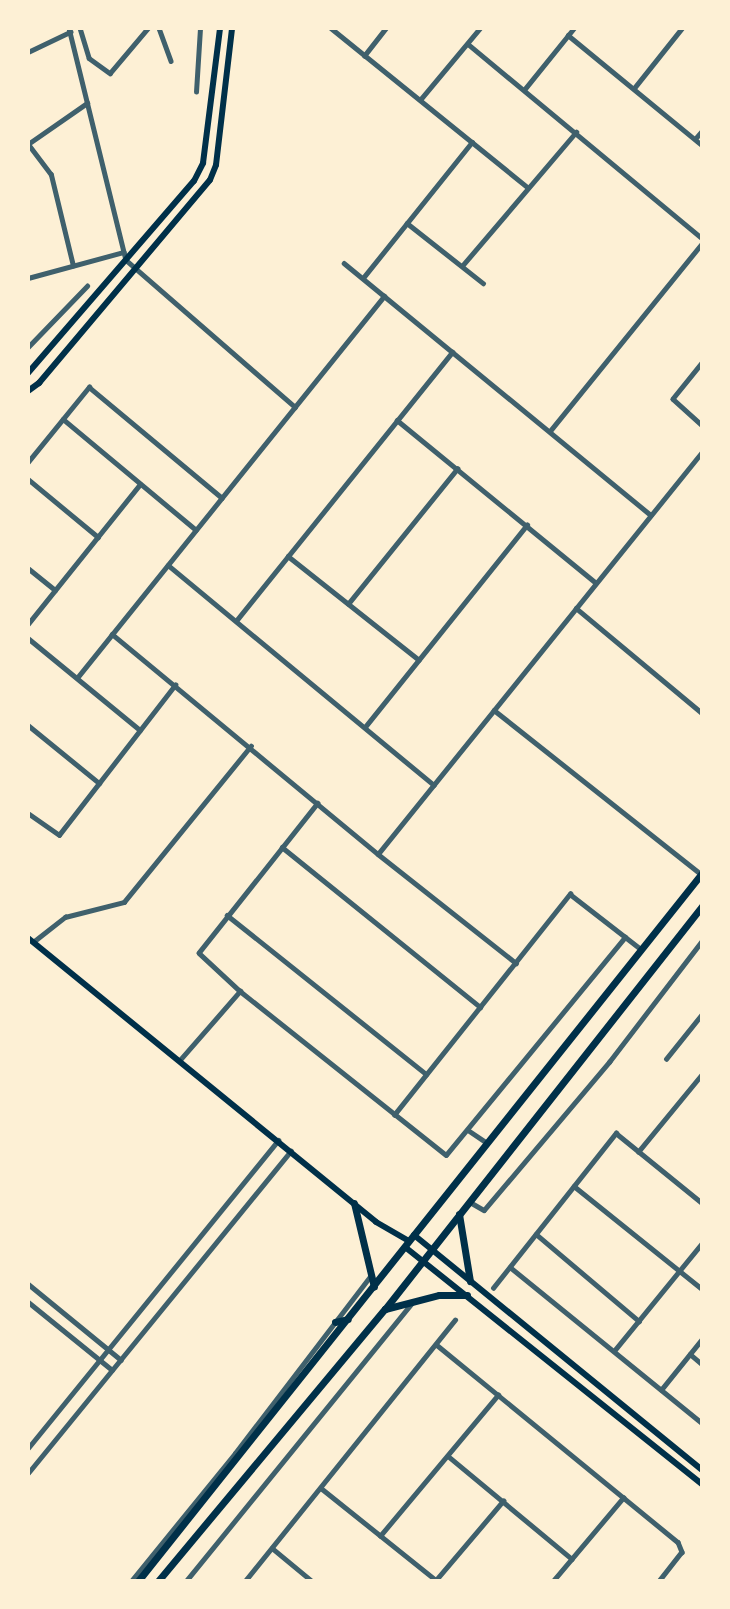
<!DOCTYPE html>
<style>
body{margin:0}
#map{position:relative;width:730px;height:1609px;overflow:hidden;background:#fdf0d5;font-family:"Sofia Sans Condensed",sans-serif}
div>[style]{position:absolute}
.minor>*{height:4.5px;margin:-2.25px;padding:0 2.25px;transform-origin:2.25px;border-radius:2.25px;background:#3f606c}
.tertiary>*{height:5px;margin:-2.5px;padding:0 2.5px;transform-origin:2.5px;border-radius:2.5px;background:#3f606c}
.secondary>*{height:6px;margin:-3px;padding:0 3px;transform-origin:3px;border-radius:3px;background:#003049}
.primary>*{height:7px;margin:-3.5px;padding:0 3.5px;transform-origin:3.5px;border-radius:3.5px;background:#003049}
span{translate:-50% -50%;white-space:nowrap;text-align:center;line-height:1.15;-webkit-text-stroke:5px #fdf0d5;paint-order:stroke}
.frame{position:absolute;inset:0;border:30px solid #fdf0d5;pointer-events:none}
</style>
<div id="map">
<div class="minor">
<div style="left:69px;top:28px;width:239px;rotate:76.2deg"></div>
<div style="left:126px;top:260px;width:224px;rotate:41deg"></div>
<div style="left:80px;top:28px;width:31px;rotate:73deg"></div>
<div style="left:89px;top:58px;width:26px;rotate:36deg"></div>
<div style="left:110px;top:73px;width:59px;rotate:-49.8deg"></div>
<div style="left:159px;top:28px;width:35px;rotate:70deg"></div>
<div style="left:331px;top:28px;width:252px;rotate:39deg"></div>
<div style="left:568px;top:35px;width:173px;rotate:39.4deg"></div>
<div style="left:468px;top:44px;width:304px;rotate:39.7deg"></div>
<div style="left:28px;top:52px;width:47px;rotate:-25.5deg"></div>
<div style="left:364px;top:56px;width:36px;rotate:-52deg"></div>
<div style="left:635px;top:87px;width:75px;rotate:-51.5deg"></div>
<div style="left:524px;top:90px;width:80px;rotate:-51.1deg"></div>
<div style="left:196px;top:92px;width:64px;rotate:-86.4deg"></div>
<div style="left:420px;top:100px;width:94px;rotate:-50.2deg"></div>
<div style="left:695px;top:139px;width:11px;rotate:-49deg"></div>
<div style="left:407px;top:223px;width:97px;rotate:38.3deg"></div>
<div style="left:344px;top:263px;width:397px;rotate:39.4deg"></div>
<div style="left:73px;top:266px;width:94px;rotate:-103.6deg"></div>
<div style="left:51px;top:175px;width:39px;rotate:-127deg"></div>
<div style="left:28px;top:144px;width:72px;rotate:-34.8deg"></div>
<div style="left:462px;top:266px;width:176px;rotate:-49.6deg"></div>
<div style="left:28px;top:278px;width:99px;rotate:-15.2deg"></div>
<div style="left:363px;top:278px;width:174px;rotate:-51.3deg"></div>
<div style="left:28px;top:347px;width:85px;rotate:-46deg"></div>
<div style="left:702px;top:363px;width:46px;rotate:128.9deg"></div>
<div style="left:673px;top:399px;width:39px;rotate:42deg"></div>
<div style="left:63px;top:419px;width:173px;rotate:39.8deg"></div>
<div style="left:397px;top:420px;width:257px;rotate:39.3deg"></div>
<div style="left:550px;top:431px;width:242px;rotate:-51deg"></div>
<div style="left:28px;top:462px;width:97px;rotate:-50.9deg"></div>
<div style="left:89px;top:387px;width:173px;rotate:39.8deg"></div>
<div style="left:28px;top:479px;width:91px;rotate:39.6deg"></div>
<div style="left:288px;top:556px;width:167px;rotate:38.4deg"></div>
<div style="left:168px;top:565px;width:345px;rotate:39.6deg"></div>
<div style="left:28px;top:568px;width:35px;rotate:39deg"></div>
<div style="left:348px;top:604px;width:174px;rotate:-51.1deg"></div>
<div style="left:576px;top:608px;width:164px;rotate:39.8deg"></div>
<div style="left:236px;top:621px;width:345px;rotate:-51.2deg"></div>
<div style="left:28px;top:624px;width:179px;rotate:-51.3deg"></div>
<div style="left:112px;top:634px;width:345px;rotate:39.6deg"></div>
<div style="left:378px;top:854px;width:176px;rotate:38.3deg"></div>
<div style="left:28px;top:638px;width:145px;rotate:39.4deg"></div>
<div style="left:77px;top:678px;width:490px;rotate:-51.2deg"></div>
<div style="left:494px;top:710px;width:264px;rotate:38.4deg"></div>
<div style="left:28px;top:725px;width:92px;rotate:39.2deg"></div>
<div style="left:365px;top:727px;width:259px;rotate:-51.3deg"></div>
<div style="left:318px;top:803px;width:191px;rotate:128.4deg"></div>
<div style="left:199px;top:953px;width:56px;rotate:42.8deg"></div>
<div style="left:240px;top:991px;width:263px;rotate:38.5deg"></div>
<div style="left:446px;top:1155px;width:282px;rotate:-50.6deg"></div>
<div style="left:28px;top:813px;width:38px;rotate:35deg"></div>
<div style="left:59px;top:835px;width:190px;rotate:-52.3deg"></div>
<div style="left:282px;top:847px;width:255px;rotate:38.9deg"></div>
<div style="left:378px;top:854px;width:516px;rotate:-51.13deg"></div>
<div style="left:227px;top:915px;width:255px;rotate:38.6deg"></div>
<div style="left:33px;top:942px;width:41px;rotate:-38deg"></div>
<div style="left:65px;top:917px;width:61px;rotate:-14.3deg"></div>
<div style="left:124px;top:902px;width:201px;rotate:-50.9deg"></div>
<div style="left:666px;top:1059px;width:58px;rotate:-51.3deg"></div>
<div style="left:179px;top:1061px;width:93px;rotate:-48.9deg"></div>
<div style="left:394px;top:1115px;width:283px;rotate:-51.5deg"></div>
<div style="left:570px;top:894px;width:90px;rotate:37.8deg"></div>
<div style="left:468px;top:1130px;width:23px;rotate:34deg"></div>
<div style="left:638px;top:1152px;width:101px;rotate:-50.6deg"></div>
<div style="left:574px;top:1186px;width:164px;rotate:38.8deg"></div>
<div style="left:470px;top:1202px;width:16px;rotate:30deg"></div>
<div style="left:484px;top:1210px;width:194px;rotate:-49.8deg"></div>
<div style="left:609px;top:1062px;width:153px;rotate:-52.5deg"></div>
<div style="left:536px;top:1234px;width:135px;rotate:40.2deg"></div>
<div style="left:510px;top:1267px;width:247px;rotate:39.1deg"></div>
<div style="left:493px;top:1288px;width:198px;rotate:-51.6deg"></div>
<div style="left:616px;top:1133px;width:111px;rotate:39.1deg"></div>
<div style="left:437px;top:1345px;width:311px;rotate:39.3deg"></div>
<div style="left:678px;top:1542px;width:11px;rotate:68deg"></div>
<div style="left:682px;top:1552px;width:37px;rotate:128deg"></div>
<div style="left:614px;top:1351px;width:139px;rotate:-50.8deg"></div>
<div style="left:690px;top:1354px;width:16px;rotate:40deg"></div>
<div style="left:661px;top:1390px;width:65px;rotate:-51.2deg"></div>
<div style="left:448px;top:1456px;width:161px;rotate:39.7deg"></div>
<div style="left:321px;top:1488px;width:149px;rotate:38.7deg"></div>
<div style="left:380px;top:1536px;width:184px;rotate:-50.1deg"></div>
<div style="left:272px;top:1548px;width:52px;rotate:39.5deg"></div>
<div style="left:436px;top:1580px;width:104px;rotate:-49.7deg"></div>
<div style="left:186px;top:1581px;width:358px;rotate:-50.9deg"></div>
<div style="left:245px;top:1581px;width:335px;rotate:-51.2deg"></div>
<div style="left:553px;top:1581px;width:109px;rotate:-49.9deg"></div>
</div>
<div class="tertiary">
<div style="left:28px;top:1284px;width:120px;rotate:39.3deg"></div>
<div style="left:28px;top:1302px;width:108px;rotate:39deg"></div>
<div style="left:28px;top:1448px;width:397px;rotate:-50.9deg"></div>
<div style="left:28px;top:1473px;width:416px;rotate:-50.8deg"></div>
<div style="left:131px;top:1581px;width:165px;rotate:-50.9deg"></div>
<div style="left:235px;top:1453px;width:224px;rotate:-52.6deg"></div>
</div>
<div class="secondary">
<div style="left:28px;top:373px;width:254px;rotate:-49.2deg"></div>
<div style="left:194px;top:181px;width:20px;rotate:-63deg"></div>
<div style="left:203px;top:163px;width:136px;rotate:-82.8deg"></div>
<div style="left:28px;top:391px;width:14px;rotate:-36deg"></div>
<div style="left:39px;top:383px;width:265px;rotate:-49.9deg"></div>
<div style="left:210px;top:180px;width:16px;rotate:-68deg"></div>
<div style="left:216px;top:165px;width:138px;rotate:-83.3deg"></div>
<div style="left:28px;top:938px;width:449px;rotate:39.2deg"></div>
<div style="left:376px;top:1222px;width:38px;rotate:30deg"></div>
<div style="left:414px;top:1235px;width:372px;rotate:39.2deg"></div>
<div style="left:405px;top:1247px;width:380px;rotate:38.6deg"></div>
</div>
<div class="primary">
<div style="left:354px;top:1203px;width:86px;rotate:76.6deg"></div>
<div style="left:459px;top:1214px;width:68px;rotate:80.7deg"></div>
<div style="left:385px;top:1309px;width:56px;rotate:-14.5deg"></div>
<div style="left:439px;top:1295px;width:28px"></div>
<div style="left:335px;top:1322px;width:13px;rotate:-13deg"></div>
<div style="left:138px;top:1581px;width:905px;rotate:-51.46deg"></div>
<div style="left:158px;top:1581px;width:354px;rotate:-50.2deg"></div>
<div style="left:385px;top:1309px;width:513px;rotate:-51.81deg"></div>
</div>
<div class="frame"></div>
</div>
